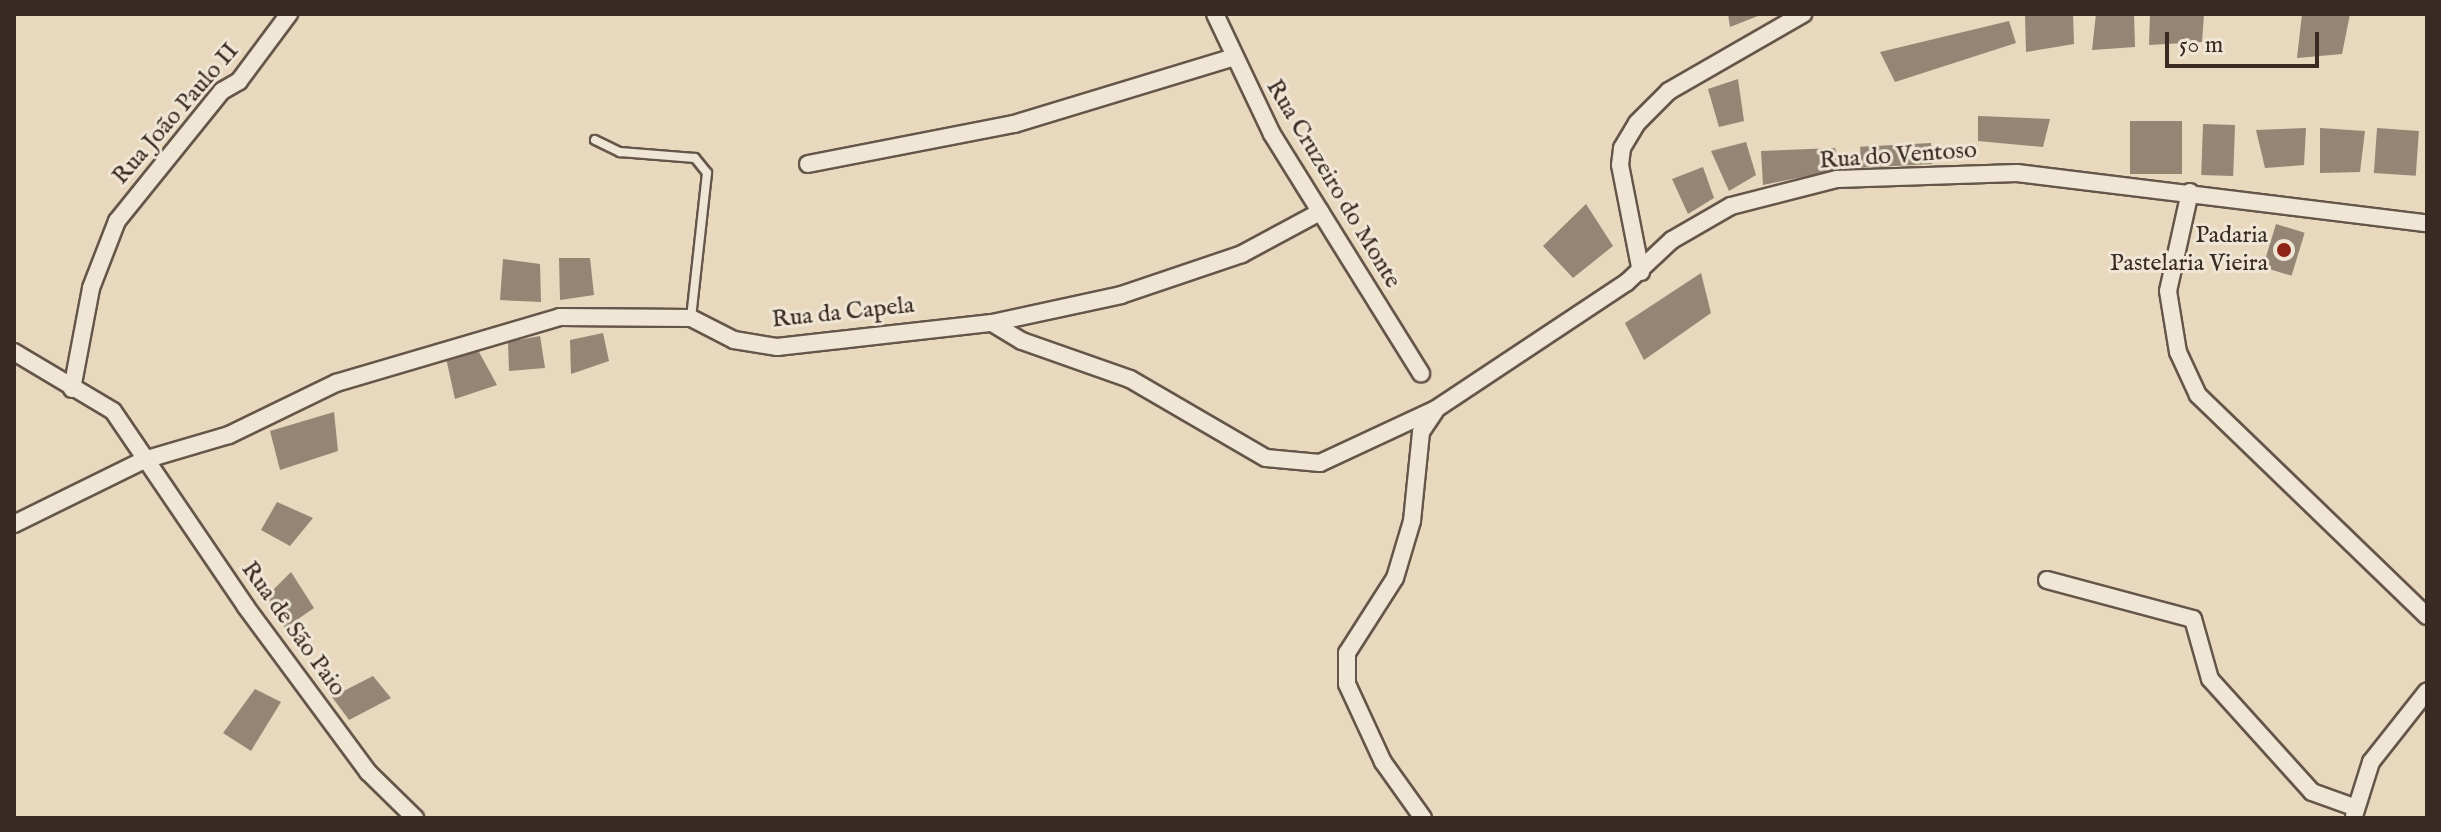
<!DOCTYPE html>
<meta charset="utf-8">
<style>
body{margin:0}
#map{position:relative;width:2441px;height:832px;overflow:hidden;background:#e8d8be;font-family:"IM FELL English",serif}
div>[style]{position:absolute}
[style*='--x']{left:calc(var(--x)*1px);top:calc(var(--y)*1px);width:calc(var(--w)*1px);rotate:calc(var(--a)*1deg)}
.building>*{inset:0;background:#948574;transform-origin:0 0}
.roads{filter:drop-shadow(2px 0 #65564a) drop-shadow(-2px 0 #65564a) drop-shadow(0 2px #65564a) drop-shadow(0 -2px #65564a)}
.service>*{height:8px;margin:-4px;padding:0 4px;transform-origin:4px;border-radius:4px;background:#f0e6d5}
.minor>*{height:16px;margin:-8px;padding:0 8px;transform-origin:8px;border-radius:8px;background:#f0e6d5}
.dots>*{width:22px;height:22px;translate:-50% -50%;box-sizing:border-box;border:4px solid #f0e6d5;border-radius:50%}
span{translate:-50% -50%;white-space:nowrap;text-align:center;line-height:1.15;-webkit-text-stroke:6px #f0e6d5;paint-order:stroke}
.street-label{font-size:24px;color:#392b23}
.poi-label{font-size:24px;color:#392b23}
.right{translate:-100% -50%;text-align:right}
.frame{position:absolute;inset:0;border:16px solid #392b23;pointer-events:none}
.scale{position:absolute;left:2165px;top:32px;width:154px;height:36px;box-sizing:border-box;border:4px solid #392b23;border-top:0;padding-left:10px;font-size:24px;line-height:28px;white-space:nowrap;color:#392b23;-webkit-text-stroke:6px #f0e6d5;paint-order:stroke}
</style>
<div id="map">
<div class="building">
<div style="clip-path:polygon(1728px 14px,1763px 14px,1730px 27px)"></div>
<div style="clip-path:polygon(2025px 14px,2073px 14px,2074px 44px,2026px 52px)"></div>
<div style="clip-path:polygon(2096px 14px,2134px 14px,2135px 47px,2092px 50px)"></div>
<div style="clip-path:polygon(2150px 14px,2204px 14px,2202px 42px,2149px 45px)"></div>
<div style="clip-path:polygon(2302px 14px,2350px 14px,2342px 54px,2297px 58px)"></div>
<div style="clip-path:polygon(2009px 21px,2016px 43px,1895px 82px,1880px 52px)"></div>
<div style="clip-path:polygon(1738px 79px,1744px 121px,1719px 127px,1708px 89px)"></div>
<div style="clip-path:polygon(1978px 116px,2050px 119px,2043px 147px,1978px 141px)"></div>
<div style="left:2182px;top:121px;width:53px;height:52px;rotate:90deg"></div>
<div style="left:2203px;top:124px;width:32px;height:51px;rotate:2deg"></div>
<div style="clip-path:polygon(2306px 128px,2304px 165px,2265px 168px,2256px 130px)"></div>
<div style="clip-path:polygon(2320px 128px,2365px 131px,2360px 172px,2320px 173px)"></div>
<div style="left:2377px;top:128px;width:42px;height:45px;rotate:4deg"></div>
<div style="clip-path:polygon(1746px 142px,1756px 175px,1729px 191px,1711px 151px)"></div>
<div style="left:1931px;top:143px;width:21px;height:71px;rotate:87deg"></div>
<div style="clip-path:polygon(1835px 148px,1841px 169px,1763px 185px,1761px 151px)"></div>
<div style="clip-path:polygon(1703px 167px,1714px 198px,1688px 214px,1672px 179px)"></div>
<div style="clip-path:polygon(1586px 204px,1613px 246px,1573px 278px,1543px 246px)"></div>
<div style="left:2276px;top:224px;width:30px;height:45px;rotate:17deg"></div>
<div style="clip-path:polygon(559px 258px,590px 258px,594px 295px,560px 300px)"></div>
<div style="clip-path:polygon(503px 259px,540px 264px,541px 302px,500px 300px)"></div>
<div style="clip-path:polygon(1701px 273px,1711px 313px,1644px 360px,1625px 323px)"></div>
<div style="clip-path:polygon(603px 333px,609px 361px,571px 374px,570px 340px)"></div>
<div style="clip-path:polygon(540px 336px,545px 368px,509px 371px,508px 342px)"></div>
<div style="clip-path:polygon(479px 352px,497px 385px,455px 399px,446px 358px)"></div>
<div style="clip-path:polygon(334px 412px,338px 451px,280px 470px,270px 431px)"></div>
<div style="clip-path:polygon(277px 502px,313px 518px,290px 546px,261px 530px)"></div>
<div style="clip-path:polygon(291px 572px,314px 608px,285px 628px,266px 597px)"></div>
<div style="clip-path:polygon(373px 676px,391px 698px,349px 720px,332px 697px)"></div>
<div style="clip-path:polygon(255px 689px,281px 702px,251px 751px,223px 733px)"></div>
</div>
<div class="roads">
<div class="service">
<div style="--x:595;--y:140;--w:28;--a:26"></div>
<div style="--x:620;--y:152;--w:75;--a:4.6"></div>
<div style="--x:695;--y:158;--w:19;--a:51"></div>
<div style="--x:707;--y:173;--w:146;--a:96.3"></div>
</div>
<div class="minor">
<div style="--x:1215;--y:14;--w:133;--a:64.6"></div>
<div style="--x:1272;--y:134;--w:282;--a:58.1"></div>
<div style="--x:808;--y:164;--w:210;--a:-11"></div>
<div style="--x:1014;--y:124;--w:227;--a:-16.9"></div>
<div style="--x:2190;--y:192;--w:101;--a:102.5"></div>
<div style="--x:2168;--y:291;--w:62;--a:80.7"></div>
<div style="--x:2178;--y:352;--w:47;--a:65.1"></div>
<div style="--x:2198;--y:395;--w:318;--a:44"></div>
<div style="--x:1641;--y:272;--w:109;--a:-101.1"></div>
<div style="--x:1620;--y:165;--w:17;--a:-83"></div>
<div style="--x:1622;--y:148;--w:29;--a:-59"></div>
<div style="--x:1637;--y:123;--w:45;--a:-45"></div>
<div style="--x:1669;--y:91;--w:155;--a:-29.9"></div>
<div style="--x:992;--y:323;--w:132;--a:-12.2"></div>
<div style="--x:1121;--y:295;--w:128;--a:-18.7"></div>
<div style="--x:1242;--y:254;--w:89;--a:-28.3"></div>
<div style="--x:14;--y:352;--w:115;--a:30.8"></div>
<div style="--x:113;--y:411;--w:237;--a:55.8"></div>
<div style="--x:246;--y:607;--w:205;--a:53.5"></div>
<div style="--x:368;--y:772;--w:66;--a:44.4"></div>
<div style="--x:72;--y:389;--w:103;--a:-79.3"></div>
<div style="--x:91;--y:288;--w:72;--a:-68.8"></div>
<div style="--x:117;--y:221;--w:167;--a:-51.1"></div>
<div style="--x:222;--y:91;--w:20;--a:-30"></div>
<div style="--x:239;--y:81;--w:84;--a:-53.3"></div>
<div style="--x:14;--y:524;--w:145;--a:-26.2"></div>
<div style="--x:144;--y:460;--w:89;--a:-16.4"></div>
<div style="--x:229;--y:435;--w:119;--a:-25.9"></div>
<div style="--x:336;--y:383;--w:234;--a:-16.4"></div>
<div style="--x:560;--y:317;--w:131;--a:0.4"></div>
<div style="--x:691;--y:318;--w:48;--a:27.1"></div>
<div style="--x:734;--y:340;--w:44;--a:9.2"></div>
<div style="--x:777;--y:347;--w:216;--a:-6.4"></div>
<div style="--x:992;--y:323;--w:35;--a:31"></div>
<div style="--x:1022;--y:341;--w:114;--a:19.4"></div>
<div style="--x:1130;--y:379;--w:157;--a:30.2"></div>
<div style="--x:1266;--y:458;--w:54;--a:5.3"></div>
<div style="--x:1320;--y:463;--w:128;--a:-25"></div>
<div style="--x:1436;--y:409;--w:228;--a:-33.6"></div>
<div style="--x:1626;--y:283;--w:63;--a:-43.1"></div>
<div style="--x:1672;--y:240;--w:68;--a:-30"></div>
<div style="--x:1731;--y:206;--w:109;--a:-14.3"></div>
<div style="--x:1837;--y:179;--w:180;--a:-1.9"></div>
<div style="--x:2017;--y:173;--w:413;--a:7"></div>
<div style="--x:2047;--y:580;--w:151;--a:15"></div>
<div style="--x:2193;--y:619;--w:62;--a:74.2"></div>
<div style="--x:2210;--y:679;--w:152;--a:47.9"></div>
<div style="--x:2312;--y:792;--w:45;--a:19.7"></div>
<div style="--x:2354;--y:816;--w:57;--a:-72.5"></div>
<div style="--x:2371;--y:762;--w:90;--a:-51.7"></div>
<div style="--x:1423;--y:818;--w:69;--a:-125.5"></div>
<div style="--x:1383;--y:762;--w:86;--a:-114.8"></div>
<div style="--x:1347;--y:684;--w:31;--a:-90"></div>
<div style="--x:1347;--y:653;--w:89;--a:-57.4"></div>
<div style="--x:1395;--y:578;--w:59;--a:-73.4"></div>
<div style="--x:1412;--y:521;--w:89;--a:-84.2"></div>
<div style="--x:1421;--y:432;--w:25;--a:-56"></div>
</div>
</div>
<div class="dots">
<div style="left:2284px;top:250px;background:#8f2418"></div>
</div>
<div class="street-label">
<span style="left:176px;top:114px;rotate:-49deg">Rua João Paulo II</span>
<span style="left:1898px;top:156px;rotate:-4deg">Rua do Ventoso</span>
<span style="left:1333px;top:184px;rotate:59deg">Rua Cruzeiro do Monte</span>
<span style="left:843px;top:313px;rotate:-6deg">Rua da Capela</span>
<span style="left:293px;top:629px;rotate:54deg">Rua de São Paio</span>
</div>
<div class="poi-label">
<span class="right" style="left:2268px;top:250px">Padaria<br>Pastelaria Vieira</span>
</div>
<div class="frame"></div>
<div class="scale">50 m</div>
</div>
